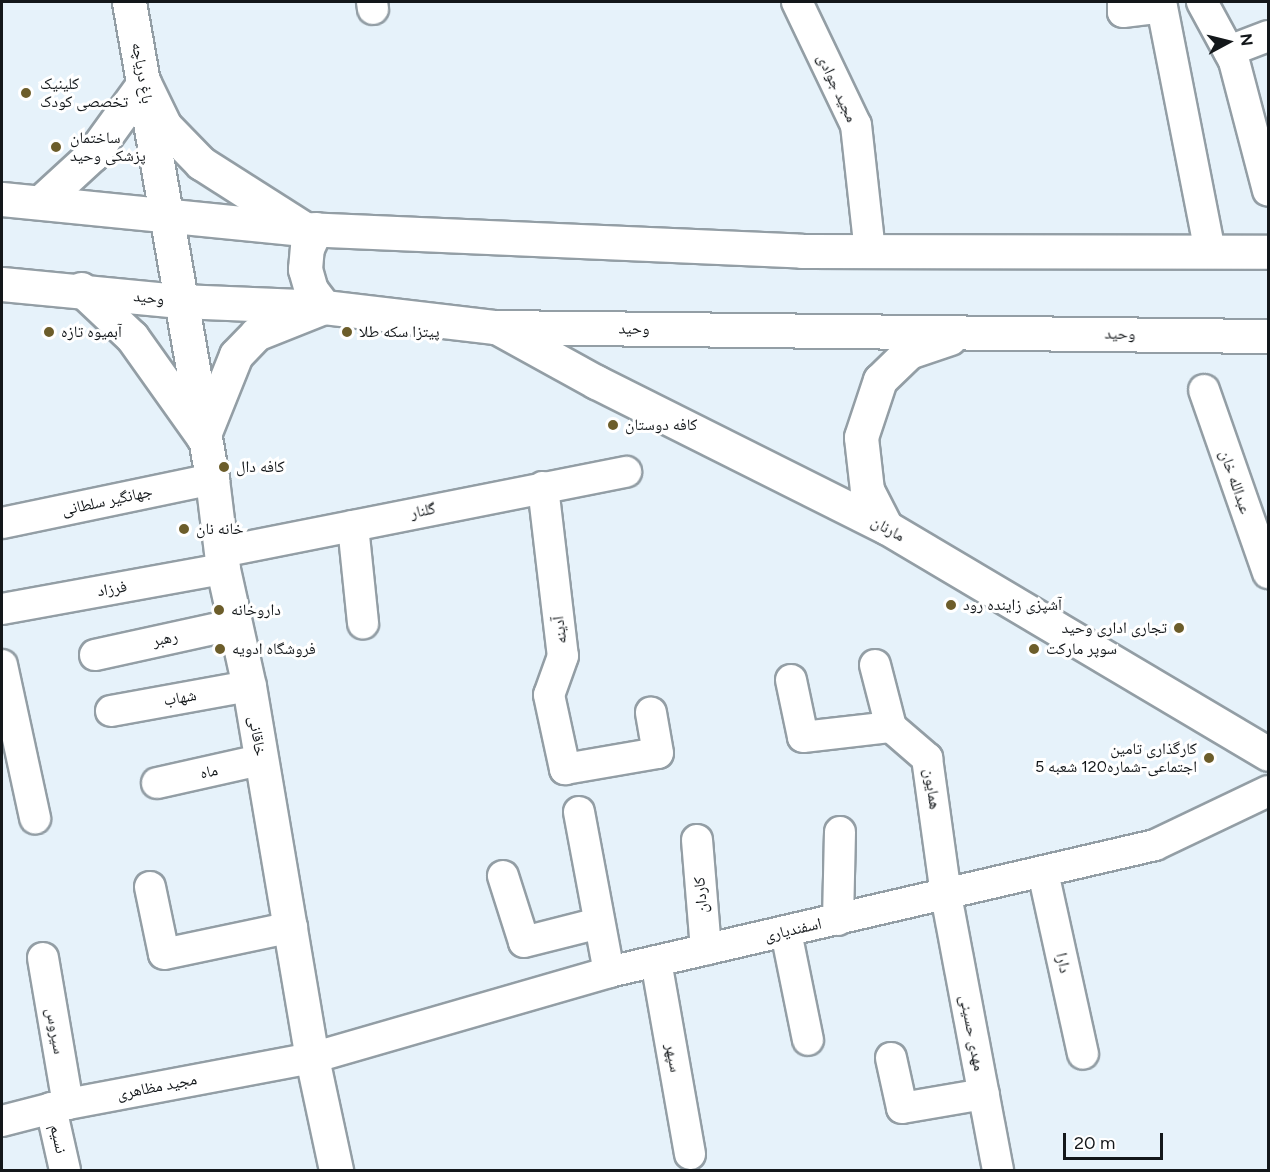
<!DOCTYPE html>
<meta charset="utf-8">
<style>
body{margin:0}
#map{position:relative;width:1270px;height:1172px;overflow:hidden;background:#e6f2fa;font-family:Figtree,"Noto Naskh Arabic",sans-serif}
div>[style]{position:absolute}
[style*='--x']{left:calc(var(--x)*1px);top:calc(var(--y)*1px);width:calc(var(--w)*1px);rotate:calc(var(--a)*1deg)}
.roads{filter:drop-shadow(2px 0 #939ea5) drop-shadow(-2px 0 #939ea5) drop-shadow(0 2px #939ea5) drop-shadow(0 -2px #939ea5)}
.minor>*{height:30px;margin:-15px;padding:0 15px;transform-origin:15px;border-radius:15px;background:#fff}
.tertiary>*{height:33px;margin:-16.5px;padding:0 16.5px;transform-origin:16.5px;border-radius:16.5px;background:#fff}
.secondary>*{height:33px;margin:-16.5px;padding:0 16.5px;transform-origin:16.5px;border-radius:16.5px;background:#fff}
.dots>*{width:16px;height:16px;translate:-50% -50%;box-sizing:border-box;border:3px solid #fff;border-radius:50%}
span{translate:-50% -50%;white-space:nowrap;text-align:center;line-height:1.15;-webkit-text-stroke:6px #fff;paint-order:stroke}
.street-label{font-size:16px;color:#13171a}
.poi-label{font-size:16px;color:#13171a}
.left{translate:0 -50%;text-align:left}
.right{translate:-100% -50%;text-align:right}
.frame{position:absolute;inset:0;border:3px solid #13171a;pointer-events:none}
.north{position:absolute;left:1198px;top:12px;width:60px;height:60px;-webkit-text-stroke:4px #fff;paint-order:stroke;rotate:83deg;font-size:16px;font-weight:700;line-height:24px;text-align:center;color:#13171a}
.north::after{content:'';display:block;margin:auto;width:21px;height:27px;background:#13171a;clip-path:polygon(50% 0,100% 100%,50% 72%,0 100%)}
.scale{position:absolute;left:1063px;top:1133px;width:100px;height:27px;box-sizing:border-box;border:3px solid #13171a;border-top:0;padding-left:8px;font-size:18px;line-height:21px;white-space:nowrap;color:#13171a;-webkit-text-stroke:4px #fff;paint-order:stroke}
</style>
<div id="map">
<div class="roads">
<div class="minor">
<div style="--x:372;--y:2;--w:7;--a:82"></div>
<div style="--x:797;--y:2;--w:136;--a:64.4"></div>
<div style="--x:856;--y:125;--w:127;--a:83.7"></div>
<div style="--x:1123;--y:2;--w:10;--a:90"></div>
<div style="--x:1123;--y:12;--w:39;--a:-7"></div>
<div style="--x:1162;--y:7;--w:250;--a:78.9"></div>
<div style="--x:1202;--y:2;--w:67;--a:61.5"></div>
<div style="--x:1234;--y:61;--w:134;--a:75.3"></div>
<div style="--x:1229;--y:51;--w:42;--a:-21"></div>
<div style="--x:1204;--y:390;--w:194;--a:70.7"></div>
<div style="--x:543;--y:487;--w:170;--a:83.3"></div>
<div style="--x:563;--y:656;--w:41;--a:109.7"></div>
<div style="--x:549;--y:695;--w:76;--a:77.8"></div>
<div style="--x:565;--y:769;--w:94;--a:-9.8"></div>
<div style="--x:658;--y:753;--w:41;--a:-99.9"></div>
<div style="--x:2;--y:523;--w:215;--a:-11.8"></div>
<div style="--x:353;--y:526;--w:98;--a:84.1"></div>
<div style="--x:221;--y:552;--w:413;--a:-11.2"></div>
<div style="--x:2;--y:609;--w:225;--a:-10.3"></div>
<div style="--x:95;--y:655;--w:144;--a:-12.4"></div>
<div style="--x:2;--y:665;--w:157;--a:77.8"></div>
<div style="--x:875;--y:665;--w:64;--a:75.5"></div>
<div style="--x:891;--y:727;--w:48;--a:40.7"></div>
<div style="--x:927;--y:758;--w:138;--a:82.1"></div>
<div style="--x:946;--y:895;--w:280;--a:79.3"></div>
<div style="--x:791;--y:680;--w:58;--a:78.1"></div>
<div style="--x:803;--y:737;--w:89;--a:-6.5"></div>
<div style="--x:111;--y:711;--w:140;--a:-10.3"></div>
<div style="--x:157;--y:783;--w:106;--a:-12.6"></div>
<div style="--x:579;--y:812;--w:163;--a:79.4"></div>
<div style="--x:697;--y:840;--w:110;--a:85.3"></div>
<div style="--x:1043;--y:872;--w:186;--a:77.6"></div>
<div style="--x:503;--y:876;--w:69;--a:72.3"></div>
<div style="--x:524;--y:942;--w:77;--a:-14.2"></div>
<div style="--x:150;--y:887;--w:68;--a:78.2"></div>
<div style="--x:164;--y:954;--w:131;--a:-11.9"></div>
<div style="--x:838;--y:920;--w:88;--a:-88.7"></div>
<div style="--x:786;--y:932;--w:110;--a:78.5"></div>
<div style="--x:43;--y:958;--w:148;--a:80.3"></div>
<div style="--x:656;--y:961;--w:196;--a:80"></div>
<div style="--x:891;--y:1058;--w:51;--a:77.6"></div>
<div style="--x:902;--y:1108;--w:83;--a:-9.7"></div>
<div style="--x:51;--y:1108;--w:64;--a:77.3"></div>
<div style="--x:2;--y:1121;--w:68;--a:-14.4"></div>
<div style="--x:68;--y:1104;--w:248;--a:-10.7"></div>
<div style="--x:312;--y:1058;--w:309;--a:-16.1"></div>
<div style="--x:609;--y:972;--w:561;--a:-13.09"></div>
<div style="--x:1155;--y:845;--w:125;--a:-25.5"></div>
</div>
<div class="tertiary">
<div style="--x:129;--y:2;--w:484;--a:80.1"></div>
<div style="--x:212;--y:479;--w:91;--a:83"></div>
<div style="--x:223;--y:569;--w:120;--a:77.5"></div>
<div style="--x:249;--y:686;--w:377;--a:80.4"></div>
<div style="--x:312;--y:1058;--w:115;--a:77.9"></div>
</div>
<div class="secondary">
<div style="--x:2;--y:199;--w:303;--a:5.7"></div>
<div style="--x:304;--y:229;--w:498;--a:2.5"></div>
<div style="--x:802;--y:251;--w:466;--a:0.1"></div>
<div style="--x:43;--y:200;--w:67;--a:-42.6"></div>
<div style="--x:92;--y:155;--w:89;--a:-54.2"></div>
<div style="--x:144;--y:83;--w:48;--a:64"></div>
<div style="--x:165;--y:126;--w:52;--a:45.8"></div>
<div style="--x:201;--y:163;--w:117;--a:32.5"></div>
<div style="--x:2;--y:284;--w:179;--a:5.5"></div>
<div style="--x:180;--y:301;--w:144;--a:2.4"></div>
<div style="--x:324;--y:307;--w:172;--a:6.7"></div>
<div style="--x:495;--y:327;--w:773;--a:0.67"></div>
<div style="--x:81;--y:289;--w:70;--a:43.3"></div>
<div style="--x:132;--y:337;--w:123;--a:54.6"></div>
<div style="--x:500;--y:329;--w:110;--a:28.9"></div>
<div style="--x:596;--y:382;--w:324;--a:26.6"></div>
<div style="--x:886;--y:527;--w:444;--a:30.7"></div>
<div style="--x:203;--y:437;--w:88;--a:-68.1"></div>
<div style="--x:236;--y:355;--w:29;--a:-46"></div>
<div style="--x:256;--y:334;--w:73;--a:-21.7"></div>
<div style="--x:324;--y:307;--w:21;--a:-127"></div>
<div style="--x:311;--y:290;--w:22;--a:-106"></div>
<div style="--x:305;--y:269;--w:21;--a:-85"></div>
<div style="--x:307;--y:248;--w:21;--a:-65"></div>
<div style="--x:886;--y:527;--w:42;--a:-117.2"></div>
<div style="--x:867;--y:490;--w:53;--a:-96.5"></div>
<div style="--x:861;--y:437;--w:60;--a:-71.6"></div>
<div style="--x:880;--y:380;--w:40;--a:-44"></div>
<div style="--x:909;--y:352;--w:43;--a:-18.9"></div>
</div>
</div>
<div class="dots">
<div style="left:26px;top:93px;background:#6c5d2a"></div>
<div style="left:56px;top:147px;background:#6c5d2a"></div>
<div style="left:49px;top:332px;background:#6c5d2a"></div>
<div style="left:347px;top:332px;background:#6c5d2a"></div>
<div style="left:613px;top:425px;background:#6c5d2a"></div>
<div style="left:224px;top:467px;background:#6c5d2a"></div>
<div style="left:184px;top:529px;background:#6c5d2a"></div>
<div style="left:951px;top:605px;background:#6c5d2a"></div>
<div style="left:219px;top:610px;background:#6c5d2a"></div>
<div style="left:1179px;top:628px;background:#6c5d2a"></div>
<div style="left:220px;top:649px;background:#6c5d2a"></div>
<div style="left:1034px;top:649px;background:#6c5d2a"></div>
<div style="left:1209px;top:758px;background:#6c5d2a"></div>
</div>
<div class="street-label">
<span style="left:142px;top:73px;rotate:80deg">باغ دریاچه</span>
<span style="left:837px;top:88px;rotate:65deg">مجید جوادی</span>
<span style="left:149px;top:298px;rotate:7deg">وحید</span>
<span style="left:634px;top:329px;rotate:1deg">وحید</span>
<span style="left:1120px;top:334px;rotate:1deg">وحید</span>
<span style="left:1235px;top:482px;rotate:71deg">عبدالله خان</span>
<span style="left:107px;top:501px;rotate:-12deg">جهانگیر سلطانی</span>
<span style="left:423px;top:511px;rotate:-12deg">گلنار</span>
<span style="left:888px;top:529px;rotate:29deg">مارنان</span>
<span style="left:112px;top:589px;rotate:-10deg">فرزاد</span>
<span style="left:560px;top:630px;rotate:-97deg">آدینه</span>
<span style="left:165px;top:639px;rotate:-13deg">رهبر</span>
<span style="left:180px;top:698px;rotate:-10deg">شهاب</span>
<span style="left:257px;top:736px;rotate:81deg">خاقانی</span>
<span style="left:209px;top:772px;rotate:-12deg">ماه</span>
<span style="left:932px;top:789px;rotate:82deg">همایون</span>
<span style="left:701px;top:895px;rotate:-95deg">کاردان</span>
<span style="left:793px;top:930px;rotate:-13deg">اسفندیاری</span>
<span style="left:1063px;top:963px;rotate:78deg">دارا</span>
<span style="left:55px;top:1031px;rotate:80deg">سیروس</span>
<span style="left:972px;top:1033px;rotate:79deg">مهدی حسینی</span>
<span style="left:673px;top:1058px;rotate:80deg">سپهر</span>
<span style="left:157px;top:1087px;rotate:-11deg">مجید مظاهری</span>
<span style="left:58px;top:1139px;rotate:78deg">نسیم</span>
</div>
<div class="poi-label">
<span class="left" style="left:40px;top:93px">کلینیک<br>تخصصی کودک</span>
<span class="left" style="left:70px;top:147px">ساختمان<br>پزشکی وحید</span>
<span class="left" style="left:61px;top:332px">آبمیوه تازه</span>
<span class="left" style="left:359px;top:332px">پیتزا سکه طلا</span>
<span class="left" style="left:625px;top:425px">کافه دوستان</span>
<span class="left" style="left:236px;top:467px">کافه دال</span>
<span class="left" style="left:196px;top:529px">خانه نان</span>
<span class="left" style="left:963px;top:605px">آشپزی زاینده رود</span>
<span class="left" style="left:231px;top:610px">داروخانه</span>
<span class="right" style="left:1167px;top:628px">تجاری اداری وحید</span>
<span class="left" style="left:232px;top:649px">فروشگاه ادویه</span>
<span class="left" style="left:1046px;top:649px">سوپر مارکت</span>
<span class="right" style="left:1197px;top:758px">کارگذاری تامین<br>اجتماعی-شماره120 شعبه 5</span>
</div>
<div class="frame"></div>
<div class="north">N</div>
<div class="scale">20 m</div>
</div>
